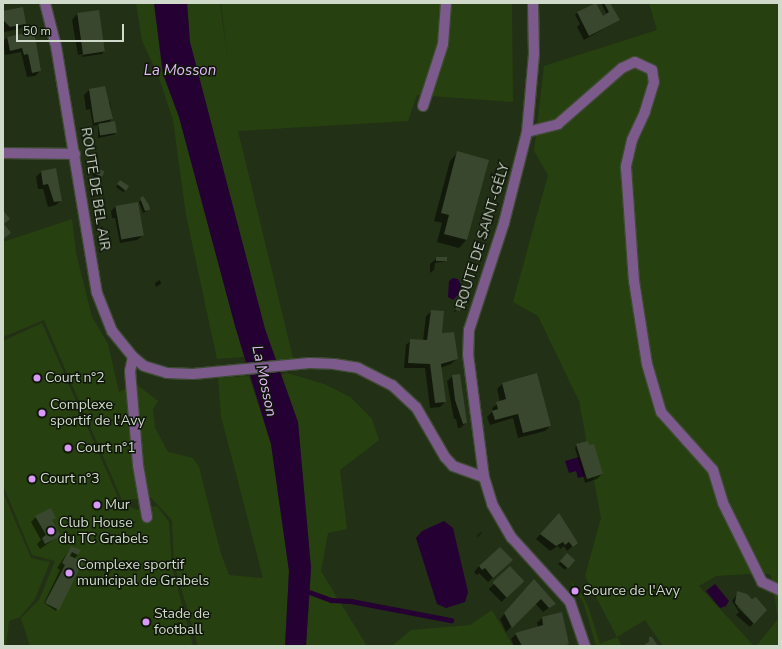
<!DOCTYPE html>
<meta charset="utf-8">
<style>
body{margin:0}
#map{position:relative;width:782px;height:649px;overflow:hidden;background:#223016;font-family:"Nunito Sans",sans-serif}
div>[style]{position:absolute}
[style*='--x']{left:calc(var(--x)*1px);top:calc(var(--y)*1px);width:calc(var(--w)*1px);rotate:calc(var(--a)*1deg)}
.green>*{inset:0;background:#27400f}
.water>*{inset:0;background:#250033}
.shadow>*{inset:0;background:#0007;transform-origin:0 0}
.stream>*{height:4.5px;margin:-2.25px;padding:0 2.25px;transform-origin:2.25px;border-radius:2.25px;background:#250033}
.building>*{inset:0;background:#38472d;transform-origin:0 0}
.roads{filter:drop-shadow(1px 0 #3e4b33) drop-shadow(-1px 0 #3e4b33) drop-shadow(0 1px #3e4b33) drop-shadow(0 -1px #3e4b33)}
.minor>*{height:10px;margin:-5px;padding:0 5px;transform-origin:5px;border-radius:5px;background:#7c5b8c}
.dots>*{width:11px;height:11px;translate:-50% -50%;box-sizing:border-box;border:2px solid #0f160a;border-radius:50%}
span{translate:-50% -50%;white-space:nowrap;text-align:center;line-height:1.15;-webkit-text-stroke:3px #0f160a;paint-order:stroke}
.street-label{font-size:14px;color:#d0daca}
.poi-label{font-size:14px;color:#d0daca}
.left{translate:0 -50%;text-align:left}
.water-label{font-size:15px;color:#e3baf7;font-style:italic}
.frame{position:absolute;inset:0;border:4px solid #d0daca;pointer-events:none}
.scale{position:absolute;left:16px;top:24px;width:108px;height:18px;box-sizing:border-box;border:2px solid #d0daca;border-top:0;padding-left:5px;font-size:12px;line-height:14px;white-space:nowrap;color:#d0daca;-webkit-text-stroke:3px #0f160a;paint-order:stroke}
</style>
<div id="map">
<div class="green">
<div style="clip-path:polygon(136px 3px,154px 3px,163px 74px,179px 117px,244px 357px,217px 359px,186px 215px,173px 120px,158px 75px,142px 41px)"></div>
<div style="clip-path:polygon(187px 3px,220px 3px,228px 61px,221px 3px,512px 3px,513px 102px,417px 95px,408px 121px,238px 131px,293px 358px,276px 361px,265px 329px,190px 42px)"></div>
<div style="clip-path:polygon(649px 3px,779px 3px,779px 646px,756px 646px,778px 619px,771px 575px,764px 573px,716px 576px,699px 586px,754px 646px,663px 646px,645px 620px,617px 637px,622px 646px,596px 646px,584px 604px,570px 581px,579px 589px,588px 606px,600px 644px,617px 637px,585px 576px,601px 518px,579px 401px,538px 316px,513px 302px,548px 175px,534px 151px,544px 66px,657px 30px)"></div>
<div style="clip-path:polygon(72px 219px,76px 253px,92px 317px,108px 344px,119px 392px,136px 384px,158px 401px,153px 409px,155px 428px,168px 452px,193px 458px,199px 467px,221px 554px,229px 575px,263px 578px,221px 416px,218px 378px,249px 376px,271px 444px,289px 571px,285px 646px,198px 646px,174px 564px,172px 520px,151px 498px,122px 500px,44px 320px,3px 337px,3px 242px)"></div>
<div style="clip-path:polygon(42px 323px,120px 502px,137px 510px,157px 506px,169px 522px,172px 567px,193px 646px,30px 646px,21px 618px,39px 600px,55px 561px,32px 555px,3px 485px,3px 341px)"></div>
<div style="clip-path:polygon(287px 373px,324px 384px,350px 397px,372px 419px,379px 440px,340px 470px,347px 529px,328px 533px,321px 571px,367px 646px,306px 646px,311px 568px,298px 422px,281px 375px)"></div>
<div style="clip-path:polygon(3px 492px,31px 558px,50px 562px,35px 599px,20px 617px,9px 621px,6px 646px,3px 646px)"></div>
<div style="clip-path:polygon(492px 610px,513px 646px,392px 646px,411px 630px,470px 625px)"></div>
</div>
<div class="water">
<div style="clip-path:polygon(154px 3px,187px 3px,190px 42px,265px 329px,298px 422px,311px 568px,306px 646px,285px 646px,289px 571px,271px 444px,235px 326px,179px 117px,163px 74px)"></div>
<div style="clip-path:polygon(453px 278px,458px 279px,461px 285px,458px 295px,453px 300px,448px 297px,449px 281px)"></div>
<div style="clip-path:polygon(579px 457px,585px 476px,578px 478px,576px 471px,569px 473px,565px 461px)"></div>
<div style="clip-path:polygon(444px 521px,453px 528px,468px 592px,465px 602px,446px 608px,437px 604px,416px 538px,422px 531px)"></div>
<div style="clip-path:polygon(715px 584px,729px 601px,726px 606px,720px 608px,706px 591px)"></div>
</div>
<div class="shadow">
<div style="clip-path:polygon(601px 3px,608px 3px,619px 20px,584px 40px,577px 27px,580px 24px,575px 15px,577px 13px,602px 17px,607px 15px)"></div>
<div style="clip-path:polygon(22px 8px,25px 24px,20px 29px,4px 32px,3px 12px)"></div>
<div style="clip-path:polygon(77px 14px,104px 52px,102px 54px,82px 57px,83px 54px,78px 55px,72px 20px)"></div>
<div style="clip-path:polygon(33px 32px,40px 71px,35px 76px,27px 77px,21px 52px,5px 55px,3px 42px,7px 37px)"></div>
<div style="clip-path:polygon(89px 90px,110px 103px,112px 119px,107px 124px,116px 133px,113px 135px,98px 138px,98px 125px,93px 126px,90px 109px,86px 110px,84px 95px)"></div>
<div style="clip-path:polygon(457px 153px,466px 240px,459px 248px,437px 242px,442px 223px,434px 221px,450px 161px)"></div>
<div style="clip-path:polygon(96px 169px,101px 176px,99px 178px,92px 176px)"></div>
<div style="clip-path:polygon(41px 172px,61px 200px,56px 205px,48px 207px,43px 189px,38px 189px,36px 177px)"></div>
<div style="clip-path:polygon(118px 184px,126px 190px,123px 192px,116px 187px)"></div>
<div style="clip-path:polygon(143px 198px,149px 210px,143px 213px,139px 202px)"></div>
<div style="clip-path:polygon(116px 206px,143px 235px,137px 240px,120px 243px,115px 218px,112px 218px,111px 211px)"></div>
<div style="clip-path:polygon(437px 258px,446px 258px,446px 261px,435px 263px,434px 270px,430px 273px,430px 264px)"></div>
<div style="clip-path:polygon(160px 280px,161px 284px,156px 287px,155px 283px)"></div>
<div style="clip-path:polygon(460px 299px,459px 310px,454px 312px,457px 301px)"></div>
<div style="clip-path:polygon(432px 311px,441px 333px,457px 359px,451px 364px,440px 368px,445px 402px,440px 407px,430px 408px,425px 368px,404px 368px,406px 345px,411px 340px,423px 341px,426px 316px)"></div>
<div style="clip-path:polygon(536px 374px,550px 426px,545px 431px,518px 438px,513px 418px,490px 425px,487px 417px,493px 411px,492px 408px,500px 402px,497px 389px,502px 384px)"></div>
<div style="clip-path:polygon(453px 376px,466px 423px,460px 428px,458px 428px,456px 419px,454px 419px,447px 381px)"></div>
<div style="clip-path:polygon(577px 445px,602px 474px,597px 479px,585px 483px,575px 448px)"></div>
<div style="clip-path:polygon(36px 517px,55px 517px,51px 521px,59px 536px,40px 549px,37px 544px,41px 540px,31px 522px)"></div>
<div style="clip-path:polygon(553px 520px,576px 543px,567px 551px,564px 546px,560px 549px,558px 546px,550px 551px,536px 539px)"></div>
<div style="left:481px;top:532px;width:1px;height:6px;rotate:45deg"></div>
<div style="clip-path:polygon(71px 547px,78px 555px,74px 559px,56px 611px,44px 603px,60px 570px,57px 568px)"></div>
<div style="clip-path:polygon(567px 555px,573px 560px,565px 570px,558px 564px)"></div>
<div style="clip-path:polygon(507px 565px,488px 582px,479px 573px,477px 575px,474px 572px,479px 566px)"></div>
<div style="left:510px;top:568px;width:18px;height:30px;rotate:45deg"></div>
<div style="clip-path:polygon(529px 586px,555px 603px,543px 612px,535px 603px,506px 632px,500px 619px)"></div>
<div style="clip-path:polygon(evenodd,738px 593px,753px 599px,766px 610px,750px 627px,736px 615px,739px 612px,732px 601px,738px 593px,738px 606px,749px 619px,737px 607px,738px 606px)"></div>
<div style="clip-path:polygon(542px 618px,568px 643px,565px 646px,514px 646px,511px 639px,516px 634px,538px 627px,537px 623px)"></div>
</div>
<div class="stream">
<div style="--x:304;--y:590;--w:29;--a:20"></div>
<div style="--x:331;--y:600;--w:20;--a:3"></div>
<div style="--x:351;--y:601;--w:102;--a:10.8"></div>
</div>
<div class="building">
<div style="clip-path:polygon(596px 3px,603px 16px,609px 12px,604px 3px,610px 3px,620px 20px,589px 36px,577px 12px)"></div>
<div style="clip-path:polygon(23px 7px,26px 24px,10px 27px,4px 21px,3px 11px)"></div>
<div style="left:99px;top:10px;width:42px;height:22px;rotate:82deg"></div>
<div style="clip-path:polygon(34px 31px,41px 71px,32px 73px,28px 54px,24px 55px,22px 48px,10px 51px,7px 37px)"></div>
<div style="clip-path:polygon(105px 86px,113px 119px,94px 123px,89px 89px)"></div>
<div style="left:115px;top:121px;width:12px;height:17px;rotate:81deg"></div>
<div style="clip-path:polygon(457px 151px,489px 160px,467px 240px,444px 234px,449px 215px,441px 213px)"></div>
<div style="clip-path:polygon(56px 168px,62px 201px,54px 202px,48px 184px,43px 185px,41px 171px)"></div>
<div style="left:96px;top:168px;width:9px;height:6px;rotate:21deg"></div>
<div style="clip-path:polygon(120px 180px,129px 186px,126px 191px,117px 184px)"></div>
<div style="clip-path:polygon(143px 196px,149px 205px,150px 210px,145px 211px,140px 198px)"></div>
<div style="left:138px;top:202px;width:34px;height:23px;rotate:80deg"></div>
<div style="clip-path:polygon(3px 210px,10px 219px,4px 224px,11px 233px,3px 239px)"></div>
<div style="left:436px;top:257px;width:11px;height:4px"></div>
<div style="clip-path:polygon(459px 298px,463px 298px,460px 311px,455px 310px)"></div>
<div style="clip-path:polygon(431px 310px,444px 311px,442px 333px,454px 332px,458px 359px,441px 364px,446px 402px,435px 403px,430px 364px,408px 363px,410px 339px,427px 340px)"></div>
<div style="clip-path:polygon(537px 373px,551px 426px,523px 433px,518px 414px,495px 420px,492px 411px,498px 409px,496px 402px,506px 399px,502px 383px)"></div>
<div style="clip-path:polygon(460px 374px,467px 423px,463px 424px,455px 400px,452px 375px)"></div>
<div style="clip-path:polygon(588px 441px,589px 445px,594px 444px,603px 474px,587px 479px,576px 444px)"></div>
<div style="clip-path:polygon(51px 508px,56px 518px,52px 520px,61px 536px,45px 544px,42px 538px,46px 535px,35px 516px)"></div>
<div style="clip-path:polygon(559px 513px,578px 543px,573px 547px,569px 542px,565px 545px,563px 542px,556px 546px,540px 534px)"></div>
<div style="clip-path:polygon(71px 546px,81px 550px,78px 555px,72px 552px,70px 556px,83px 562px,59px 610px,45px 603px,65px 565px,62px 563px)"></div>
<div style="clip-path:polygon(500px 547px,513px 560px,493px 578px,485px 568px,482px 570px,479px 566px)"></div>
<div style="left:567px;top:553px;width:11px;height:11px;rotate:41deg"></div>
<div style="left:510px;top:566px;width:21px;height:24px;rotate:47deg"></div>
<div style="clip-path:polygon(534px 579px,556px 604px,549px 608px,541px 599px,512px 628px,504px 613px)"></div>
<div style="clip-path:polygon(737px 591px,747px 594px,752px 599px,756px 597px,767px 610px,754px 624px,735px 603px)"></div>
<div style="clip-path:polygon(562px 612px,569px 644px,563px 646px,522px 646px,515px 633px,543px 625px,542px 617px)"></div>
<div style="clip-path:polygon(649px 637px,652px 637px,658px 646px,642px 646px,649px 642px)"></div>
</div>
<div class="roads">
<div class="minor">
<div style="--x:45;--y:3;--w:44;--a:75.7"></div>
<div style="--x:56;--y:46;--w:250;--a:80.6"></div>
<div style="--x:97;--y:293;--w:41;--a:68.5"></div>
<div style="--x:112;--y:331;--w:33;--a:51"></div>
<div style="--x:133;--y:357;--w:14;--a:39"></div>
<div style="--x:144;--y:366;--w:24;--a:17"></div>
<div style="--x:167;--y:373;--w:26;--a:2"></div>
<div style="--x:193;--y:374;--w:117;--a:-5.4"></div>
<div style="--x:309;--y:363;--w:25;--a:2"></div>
<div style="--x:334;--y:364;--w:24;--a:9"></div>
<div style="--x:358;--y:368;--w:38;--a:27"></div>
<div style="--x:392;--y:385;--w:33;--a:43"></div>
<div style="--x:416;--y:407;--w:58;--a:59.9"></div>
<div style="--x:445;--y:457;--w:12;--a:48"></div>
<div style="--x:453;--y:466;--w:33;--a:20"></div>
<div style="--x:533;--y:3;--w:51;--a:88.9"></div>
<div style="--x:534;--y:54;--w:78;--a:95.1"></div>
<div style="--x:527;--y:132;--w:94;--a:104.2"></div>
<div style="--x:504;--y:223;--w:113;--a:108.1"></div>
<div style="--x:469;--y:330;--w:24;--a:92"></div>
<div style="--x:468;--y:354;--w:124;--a:82.6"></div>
<div style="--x:484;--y:477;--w:28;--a:73"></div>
<div style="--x:492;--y:504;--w:39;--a:60"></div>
<div style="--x:512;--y:538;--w:86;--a:47.8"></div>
<div style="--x:570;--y:602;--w:46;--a:71.2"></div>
<div style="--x:423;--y:106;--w:65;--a:-72.1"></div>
<div style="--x:443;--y:44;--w:41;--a:-85.8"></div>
<div style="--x:527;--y:132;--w:32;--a:-14"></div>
<div style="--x:558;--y:124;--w:85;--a:-41.2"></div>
<div style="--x:622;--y:68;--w:14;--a:-25"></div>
<div style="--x:635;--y:62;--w:19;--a:25"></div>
<div style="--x:652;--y:70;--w:12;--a:81"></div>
<div style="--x:654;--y:82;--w:31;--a:107"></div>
<div style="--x:645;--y:112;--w:31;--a:115"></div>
<div style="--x:632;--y:140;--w:28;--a:103"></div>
<div style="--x:626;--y:167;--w:114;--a:86"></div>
<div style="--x:634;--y:281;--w:84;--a:81.1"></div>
<div style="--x:647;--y:364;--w:50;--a:73.7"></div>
<div style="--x:661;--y:412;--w:78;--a:48.1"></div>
<div style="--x:713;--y:470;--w:34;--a:73"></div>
<div style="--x:723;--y:503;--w:88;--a:63.7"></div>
<div style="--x:762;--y:582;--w:19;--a:25"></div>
<div style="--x:3;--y:153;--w:72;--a:0.8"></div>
<div style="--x:133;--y:357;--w:14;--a:102"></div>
<div style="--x:130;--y:371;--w:94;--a:85.1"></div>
<div style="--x:138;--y:465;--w:53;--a:80.2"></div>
</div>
</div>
<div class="dots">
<div style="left:37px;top:378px;background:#d99af7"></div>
<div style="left:42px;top:413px;background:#d99af7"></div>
<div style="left:68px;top:448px;background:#d99af7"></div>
<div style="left:32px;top:479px;background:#d99af7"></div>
<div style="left:97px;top:505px;background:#d99af7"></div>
<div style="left:51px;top:531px;background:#d99af7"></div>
<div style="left:69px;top:573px;background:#d99af7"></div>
<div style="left:575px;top:591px;background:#d99af7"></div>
<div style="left:146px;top:622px;background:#d99af7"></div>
</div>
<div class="street-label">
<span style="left:95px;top:189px;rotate:81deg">ROUTE DE BEL AIR</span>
<span style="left:483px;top:236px;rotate:-73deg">ROUTE DE SAINT-GÉLY</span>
</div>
<div class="poi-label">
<span class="left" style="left:45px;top:378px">Court n°2</span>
<span class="left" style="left:50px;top:413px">Complexe<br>sportif de l'Avy</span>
<span class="left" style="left:76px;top:448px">Court n°1</span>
<span class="left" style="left:40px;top:479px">Court n°3</span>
<span class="left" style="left:105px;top:505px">Mur</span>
<span class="left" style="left:59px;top:531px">Club House<br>du TC Grabels</span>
<span class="left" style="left:77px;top:573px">Complexe sportif<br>municipal de Grabels</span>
<span class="left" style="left:583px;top:591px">Source de l'Avy</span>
<span class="left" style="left:154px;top:622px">Stade de<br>football</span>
</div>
<div class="water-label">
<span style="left:180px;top:71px">La Mosson</span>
<span style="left:264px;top:381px;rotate:78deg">La Mosson</span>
</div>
<div class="frame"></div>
<div class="scale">50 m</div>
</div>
